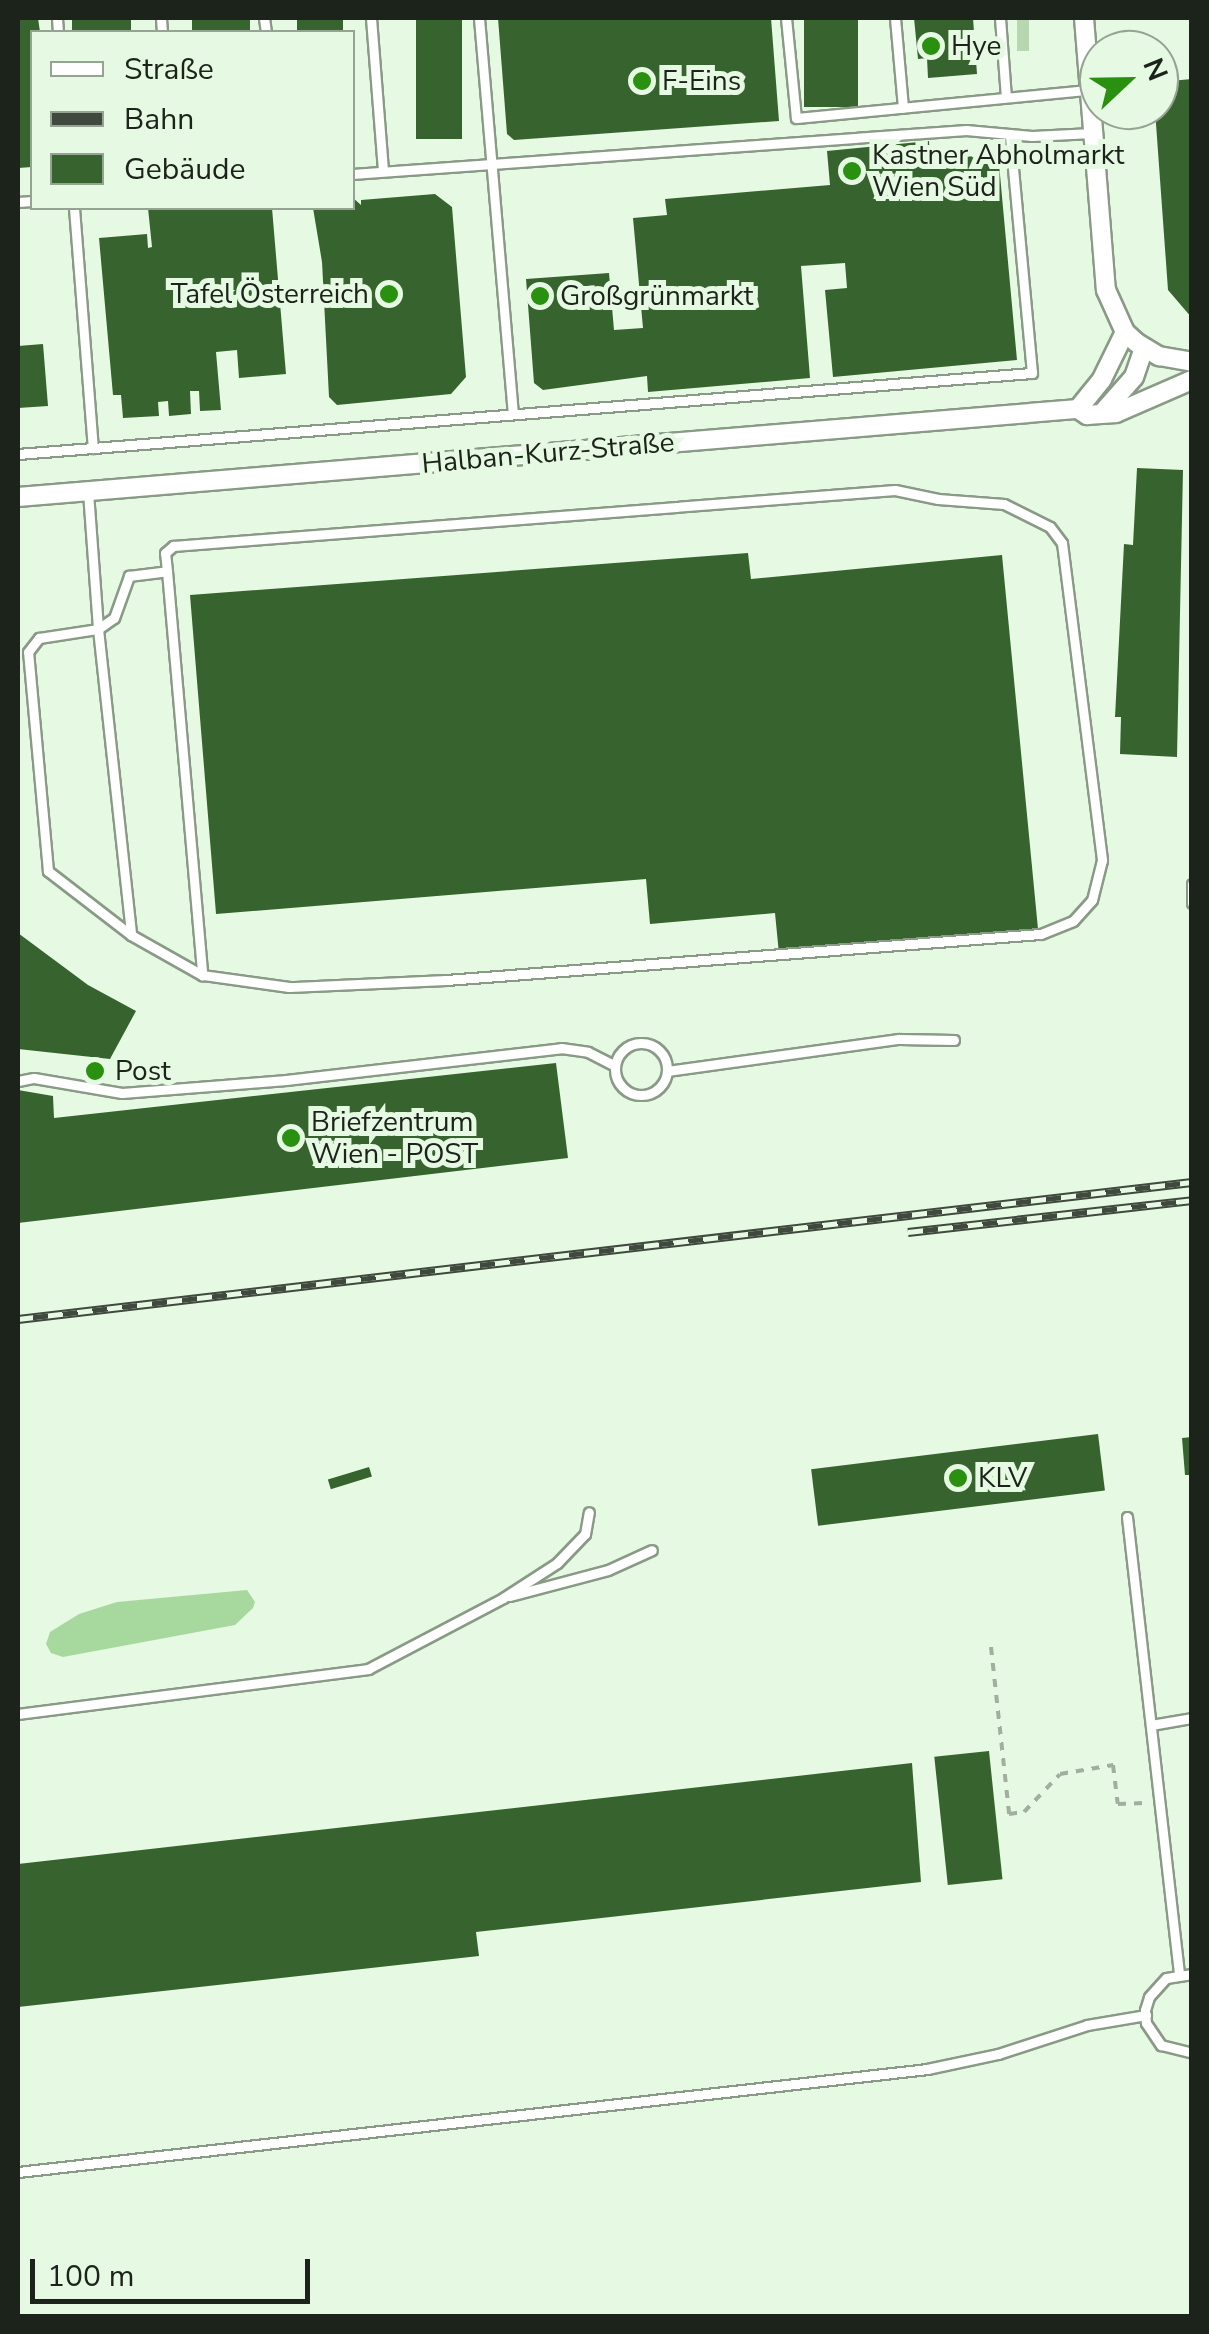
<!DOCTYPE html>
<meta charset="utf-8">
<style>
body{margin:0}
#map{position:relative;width:1209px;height:2334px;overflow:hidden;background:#e6f9e2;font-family:"Nunito Sans",sans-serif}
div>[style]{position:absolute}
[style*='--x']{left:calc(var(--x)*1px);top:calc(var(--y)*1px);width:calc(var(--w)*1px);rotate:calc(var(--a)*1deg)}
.green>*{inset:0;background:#b7d7b1;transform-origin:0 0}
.water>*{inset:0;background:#a7d99e}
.building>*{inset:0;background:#37642e;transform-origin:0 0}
.path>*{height:4px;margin-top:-2px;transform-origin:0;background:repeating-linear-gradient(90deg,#a0af9e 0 8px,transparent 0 16px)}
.roads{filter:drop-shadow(2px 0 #899a86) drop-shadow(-2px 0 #899a86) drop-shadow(0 2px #899a86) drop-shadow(0 -2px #899a86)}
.lane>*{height:9px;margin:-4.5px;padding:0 4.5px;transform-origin:4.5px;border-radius:4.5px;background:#fff}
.lane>.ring{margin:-4.5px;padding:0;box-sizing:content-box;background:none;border:9px solid #fff;border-radius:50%}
.street>*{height:18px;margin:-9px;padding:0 9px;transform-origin:9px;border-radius:9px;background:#fff}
.rail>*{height:9px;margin-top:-4.5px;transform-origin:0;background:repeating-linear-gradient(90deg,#e6f9e2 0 15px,#40493e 0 30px);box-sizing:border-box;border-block:2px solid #40493e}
.dots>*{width:28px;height:28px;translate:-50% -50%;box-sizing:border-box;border:5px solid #e6f9e2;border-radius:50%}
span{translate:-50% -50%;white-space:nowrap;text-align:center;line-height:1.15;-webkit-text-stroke:10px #e6f9e2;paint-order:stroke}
.poi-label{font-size:28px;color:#1c231b}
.left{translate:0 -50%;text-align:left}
.right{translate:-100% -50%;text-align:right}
.street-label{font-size:28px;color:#1c231b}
.frame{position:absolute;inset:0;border:20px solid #1c231b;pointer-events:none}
.legend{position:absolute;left:30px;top:30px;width:325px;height:180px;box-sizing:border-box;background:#e6f9e2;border:2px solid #95a392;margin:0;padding:12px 18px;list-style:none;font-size:30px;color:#1c231b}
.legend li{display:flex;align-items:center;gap:20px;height:50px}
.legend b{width:50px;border:2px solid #95a392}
.north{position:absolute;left:1079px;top:30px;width:100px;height:100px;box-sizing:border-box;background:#e6f9e2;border:2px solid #95a392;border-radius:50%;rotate:68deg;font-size:28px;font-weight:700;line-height:40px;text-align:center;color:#1c231b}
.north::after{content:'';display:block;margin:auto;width:35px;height:45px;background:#2a900f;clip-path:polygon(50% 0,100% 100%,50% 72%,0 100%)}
.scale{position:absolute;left:30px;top:2259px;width:280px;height:45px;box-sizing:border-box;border:5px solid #1c231b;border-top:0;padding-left:12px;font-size:30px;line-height:35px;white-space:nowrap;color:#1c231b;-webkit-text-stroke:8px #e6f9e2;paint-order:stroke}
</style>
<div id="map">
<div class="green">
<div style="left:1017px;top:18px;width:12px;height:33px"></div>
</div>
<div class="water">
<div style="clip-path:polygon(247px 1590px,255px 1602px,253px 1608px,235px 1625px,63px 1657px,51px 1653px,46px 1644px,50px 1632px,79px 1614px,117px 1602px)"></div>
</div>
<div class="building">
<div style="clip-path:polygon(18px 18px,38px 18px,40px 32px,32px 32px,32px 167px,18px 168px)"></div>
<div style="left:72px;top:18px;width:59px;height:14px"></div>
<div style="left:192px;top:18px;width:58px;height:14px"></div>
<div style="left:297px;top:18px;width:46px;height:14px"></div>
<div style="left:416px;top:18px;width:46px;height:121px"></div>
<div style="clip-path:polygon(498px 18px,771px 18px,779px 121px,514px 140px,507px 134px)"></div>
<div style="left:804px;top:18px;width:54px;height:89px"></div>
<div style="clip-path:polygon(914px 18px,973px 18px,977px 74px,928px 78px,927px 58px,918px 59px)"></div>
<div style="clip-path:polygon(1192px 79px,1191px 165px,1192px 318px,1168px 290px,1155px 110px,1159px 110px,1159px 82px)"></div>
<div style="clip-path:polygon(929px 141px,930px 159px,998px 153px,1017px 360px,833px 377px,825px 290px,847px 288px,845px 263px,801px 266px,810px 378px,648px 392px,647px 376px,543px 390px,534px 383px,526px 279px,609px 273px,614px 330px,643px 328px,633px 218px,667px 215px,665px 199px,830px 185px,827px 151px)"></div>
<div style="clip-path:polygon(435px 194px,452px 207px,466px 377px,451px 394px,337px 405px,329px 397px,322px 262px,313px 208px,352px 208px,352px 197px,361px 205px,361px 200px)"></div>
<div style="clip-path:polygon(148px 208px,272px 208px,286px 374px,239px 378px,237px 350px,216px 352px,221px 410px,200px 411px,199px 391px,190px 391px,191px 414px,169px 416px,168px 401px,158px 402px,159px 416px,123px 418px,121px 395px,113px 395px,99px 238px,147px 234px,148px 248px,152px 247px)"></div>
<div style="clip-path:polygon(43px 344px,48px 406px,18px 408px,18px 346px)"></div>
<div style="clip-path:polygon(1137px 468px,1183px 470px,1177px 757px,1120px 754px,1121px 717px,1115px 717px,1124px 544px,1133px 545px)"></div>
<div style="clip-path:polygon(748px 553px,751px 579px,1002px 555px,1038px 929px,779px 954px,775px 913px,650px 924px,646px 879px,216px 914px,190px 595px)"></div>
<div style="clip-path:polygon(18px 933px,88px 985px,136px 1011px,110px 1059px,18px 1049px)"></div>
<div style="clip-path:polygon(556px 1063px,568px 1158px,18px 1223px,18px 1090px,53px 1096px,54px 1118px)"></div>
<div style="left:1098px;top:1434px;width:57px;height:289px;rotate:83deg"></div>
<div style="clip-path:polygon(1192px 1437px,1192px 1475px,1185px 1475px,1182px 1438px)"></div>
<div style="left:369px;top:1467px;width:10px;height:43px;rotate:73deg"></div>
<div style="left:989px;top:1751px;width:129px;height:55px;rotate:84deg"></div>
<div style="clip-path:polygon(912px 1763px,921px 1882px,476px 1932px,479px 1956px,18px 2007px,18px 1864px)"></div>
</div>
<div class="path">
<div style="--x:991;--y:1647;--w:168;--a:83.8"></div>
<div style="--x:1009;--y:1814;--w:15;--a:-8"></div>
<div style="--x:1024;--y:1812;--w:52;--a:-46.5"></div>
<div style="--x:1060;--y:1774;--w:54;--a:-9.6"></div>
<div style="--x:1113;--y:1765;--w:39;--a:83"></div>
<div style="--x:1118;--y:1804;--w:27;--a:-2"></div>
</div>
<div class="roads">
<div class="lane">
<div style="--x:57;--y:18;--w:14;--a:86"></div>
<div style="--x:161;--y:18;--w:14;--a:86"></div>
<div style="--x:264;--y:18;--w:14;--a:82"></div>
<div style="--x:371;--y:18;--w:153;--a:85.5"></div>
<div style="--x:479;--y:18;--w:397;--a:85.1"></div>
<div style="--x:786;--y:18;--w:100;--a:84.3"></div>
<div style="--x:796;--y:118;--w:294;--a:-5.5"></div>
<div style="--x:895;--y:18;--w:90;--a:84.9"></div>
<div style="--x:1000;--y:18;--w:79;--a:85.7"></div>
<div style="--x:352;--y:174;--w:616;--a:-4.1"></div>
<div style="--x:966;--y:130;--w:66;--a:5.2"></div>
<div style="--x:1032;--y:136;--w:60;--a:-2.9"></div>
<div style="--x:18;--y:202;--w:14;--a:-4"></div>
<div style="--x:74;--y:208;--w:241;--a:85.5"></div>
<div style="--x:18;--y:454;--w:1017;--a:-4.57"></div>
<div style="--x:1032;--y:373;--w:240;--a:-95.3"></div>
<div style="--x:88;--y:492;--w:137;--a:85.8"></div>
<div style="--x:98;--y:629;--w:308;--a:83.8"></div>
<div style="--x:131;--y:935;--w:105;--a:-142.4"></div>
<div style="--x:48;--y:871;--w:220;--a:-95.2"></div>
<div style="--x:28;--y:652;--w:18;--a:-52"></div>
<div style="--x:39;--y:638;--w:60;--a:-8.7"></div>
<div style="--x:98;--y:629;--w:19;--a:-35"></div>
<div style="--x:114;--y:618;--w:45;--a:-70.3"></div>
<div style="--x:129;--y:576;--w:38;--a:-7"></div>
<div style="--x:167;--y:571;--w:406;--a:85"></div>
<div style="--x:202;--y:975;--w:81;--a:-150.6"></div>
<div style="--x:167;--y:571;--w:18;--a:-96"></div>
<div style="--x:165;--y:553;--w:11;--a:-41"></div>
<div style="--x:173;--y:546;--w:724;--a:-4.44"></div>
<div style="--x:895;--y:490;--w:44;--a:11.8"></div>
<div style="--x:938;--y:499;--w:66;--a:4.3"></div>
<div style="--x:1004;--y:504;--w:51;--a:26.6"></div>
<div style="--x:1050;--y:527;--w:20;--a:53"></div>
<div style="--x:1062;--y:543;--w:320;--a:82.8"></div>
<div style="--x:1102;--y:860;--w:41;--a:104"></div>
<div style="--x:1092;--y:900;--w:28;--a:132"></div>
<div style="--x:1073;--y:921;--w:35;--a:158"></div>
<div style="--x:1040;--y:934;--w:596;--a:175.57"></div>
<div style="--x:446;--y:980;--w:157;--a:177.4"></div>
<div style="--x:289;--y:987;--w:88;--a:-172.1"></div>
<div style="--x:1192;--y:884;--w:19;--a:90"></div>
<div class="ring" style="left:615px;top:1043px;width:43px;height:43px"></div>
<div style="--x:667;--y:1071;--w:234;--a:-7.9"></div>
<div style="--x:899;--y:1039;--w:55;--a:1"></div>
<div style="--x:18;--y:1081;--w:16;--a:-11"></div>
<div style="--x:34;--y:1078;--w:89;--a:9.7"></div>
<div style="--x:122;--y:1093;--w:165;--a:-4.5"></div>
<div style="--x:286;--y:1080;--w:277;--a:-6.6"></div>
<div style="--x:561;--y:1048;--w:27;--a:8"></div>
<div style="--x:588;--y:1052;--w:30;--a:27"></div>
<div style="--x:1127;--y:1517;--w:460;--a:83.5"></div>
<div style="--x:510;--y:1596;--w:101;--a:-14.9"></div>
<div style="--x:608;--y:1570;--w:48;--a:-24.4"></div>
<div style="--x:18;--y:1714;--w:353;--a:-7.3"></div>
<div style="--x:368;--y:1669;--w:153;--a:-27.7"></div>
<div style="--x:503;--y:1598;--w:64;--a:-32.9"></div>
<div style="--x:557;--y:1563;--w:40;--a:-46"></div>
<div style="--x:585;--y:1534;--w:22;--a:-80"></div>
<div style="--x:1151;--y:1725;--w:42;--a:-9.7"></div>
<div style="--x:1192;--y:1974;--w:26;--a:171"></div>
<div style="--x:1166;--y:1978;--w:25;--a:132"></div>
<div style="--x:1149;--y:1997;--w:14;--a:107"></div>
<div style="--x:1145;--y:2010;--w:13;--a:86"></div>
<div style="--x:1146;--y:2023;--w:27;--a:56"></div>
<div style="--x:1161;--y:2045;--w:32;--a:14"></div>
<div style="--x:18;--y:2172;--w:915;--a:-6.46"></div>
<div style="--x:927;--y:2069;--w:73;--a:-11.9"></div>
<div style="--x:998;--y:2054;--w:94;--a:-18"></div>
<div style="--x:1087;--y:2025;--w:60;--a:-9.6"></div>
</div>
<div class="street">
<div style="--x:1084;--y:18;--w:273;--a:85.4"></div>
<div style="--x:1106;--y:290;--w:46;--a:65.7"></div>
<div style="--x:1125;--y:332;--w:16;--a:43"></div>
<div style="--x:1137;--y:343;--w:26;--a:31"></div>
<div style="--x:1159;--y:356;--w:34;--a:10"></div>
<div style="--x:1078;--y:409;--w:38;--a:-51"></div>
<div style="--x:1102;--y:379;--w:52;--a:-63.9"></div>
<div style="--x:1104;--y:411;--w:45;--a:-48.6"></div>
<div style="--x:1134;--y:377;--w:31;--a:-71"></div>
<div style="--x:18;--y:497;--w:1064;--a:-4.75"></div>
<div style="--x:1078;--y:409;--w:11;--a:34"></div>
<div style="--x:1087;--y:415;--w:29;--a:-4"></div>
<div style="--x:1116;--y:413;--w:83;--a:-23.5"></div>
</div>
</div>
<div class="rail">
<div style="--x:908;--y:1232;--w:286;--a:-6.4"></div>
<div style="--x:18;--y:1319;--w:1182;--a:-6.66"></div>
</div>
<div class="dots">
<div style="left:931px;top:46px;background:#2a900f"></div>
<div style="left:642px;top:81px;background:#2a900f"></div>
<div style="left:852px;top:171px;background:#2a900f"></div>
<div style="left:389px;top:294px;background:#2a900f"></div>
<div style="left:540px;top:296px;background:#2a900f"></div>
<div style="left:95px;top:1071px;background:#2a900f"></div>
<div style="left:291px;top:1138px;background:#2a900f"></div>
<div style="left:958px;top:1478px;background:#2a900f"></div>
</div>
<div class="poi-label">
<span class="left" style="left:951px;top:46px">Hye</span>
<span class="left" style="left:662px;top:81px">F-Eins</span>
<span class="left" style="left:872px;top:171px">Kastner Abholmarkt<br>Wien Süd</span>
<span class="right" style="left:369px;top:294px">Tafel Österreich</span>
<span class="left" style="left:560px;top:296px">Großgrünmarkt</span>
<span class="left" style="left:115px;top:1071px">Post</span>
<span class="left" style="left:311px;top:1138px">Briefzentrum<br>Wien - POST</span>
<span class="left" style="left:978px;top:1478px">KLV</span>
</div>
<div class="street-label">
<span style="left:548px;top:453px;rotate:-5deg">Halban-Kurz-Straße</span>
</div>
<div class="frame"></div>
<ul class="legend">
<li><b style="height:12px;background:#fff"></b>Straße</li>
<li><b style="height:12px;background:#40493e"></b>Bahn</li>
<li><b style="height:28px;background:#37642e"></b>Gebäude</li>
</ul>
<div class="north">N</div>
<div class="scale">100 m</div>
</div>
